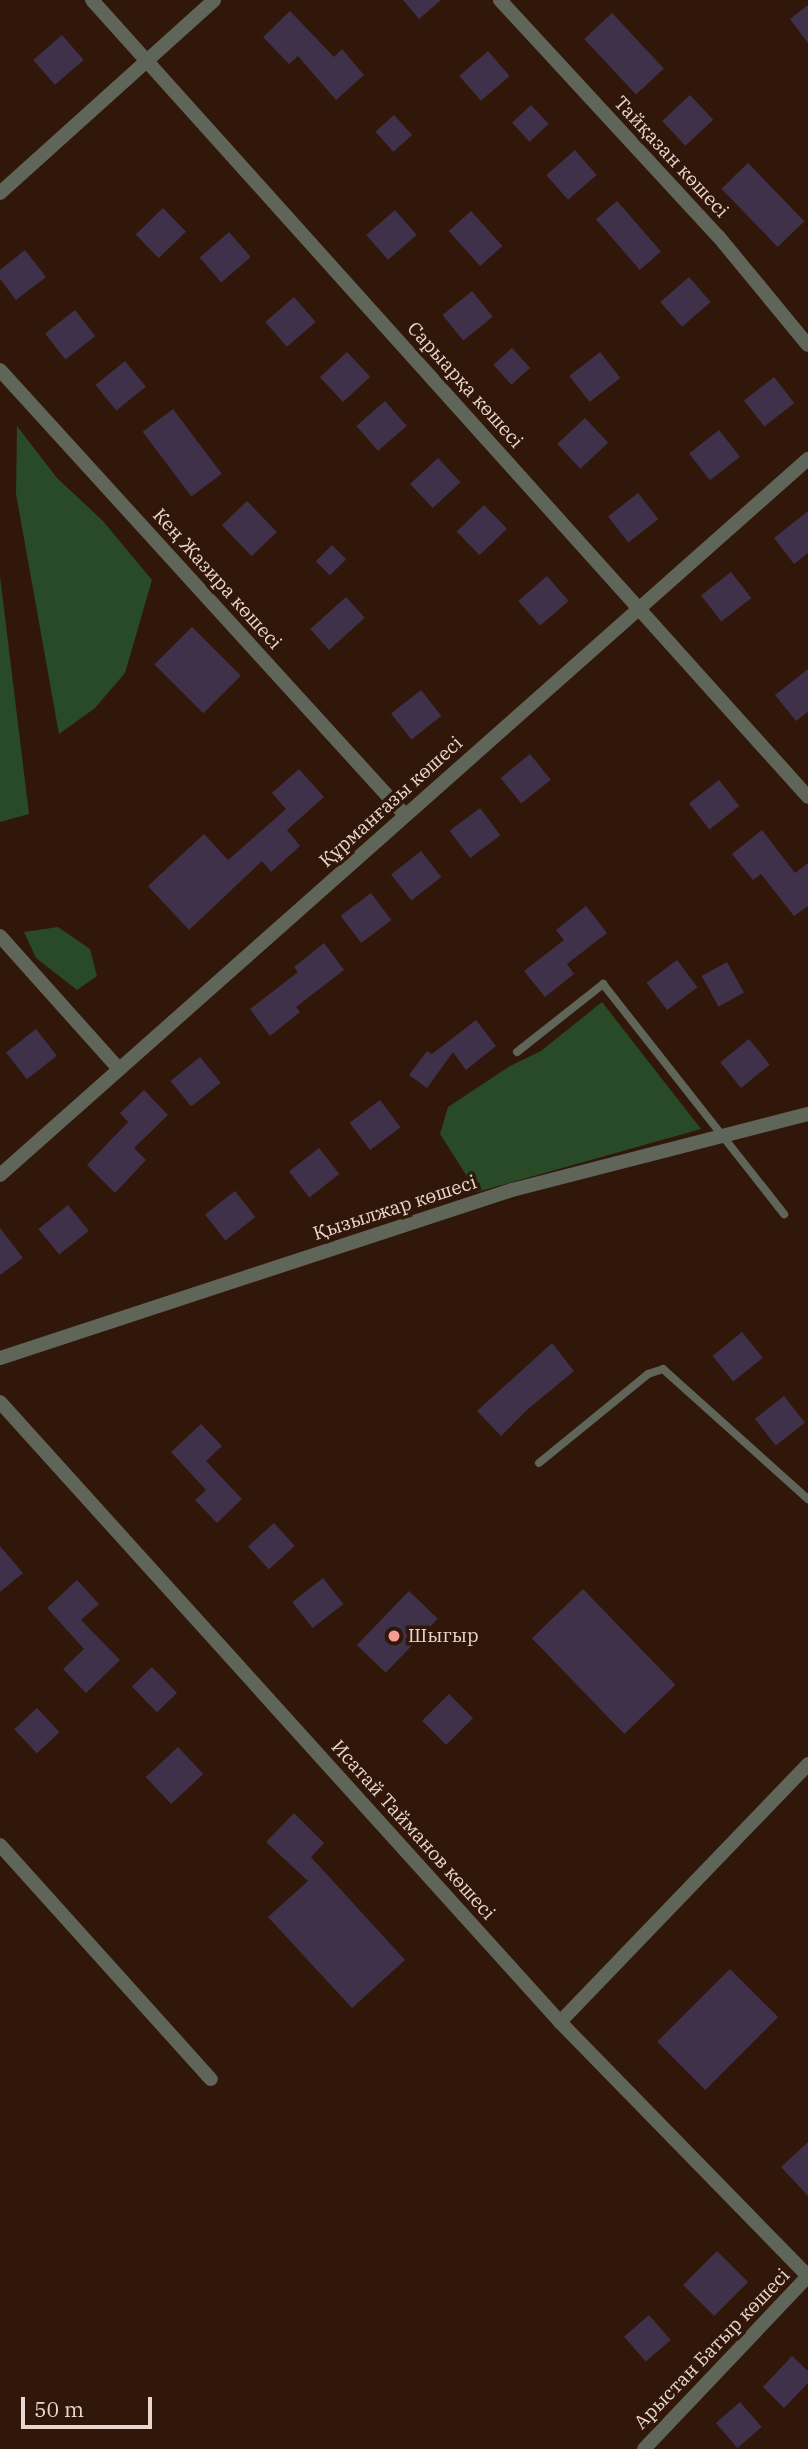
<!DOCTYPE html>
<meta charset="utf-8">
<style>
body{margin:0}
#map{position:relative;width:808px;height:2449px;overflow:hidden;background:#30170a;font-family:"IBM Plex Serif",serif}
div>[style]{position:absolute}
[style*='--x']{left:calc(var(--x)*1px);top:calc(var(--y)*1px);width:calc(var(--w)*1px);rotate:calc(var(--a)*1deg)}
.green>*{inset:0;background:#294a26}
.building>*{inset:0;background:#3f314a;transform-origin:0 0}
.lane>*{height:8px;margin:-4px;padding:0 4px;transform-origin:4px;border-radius:4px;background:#5f6559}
.street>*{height:14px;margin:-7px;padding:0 7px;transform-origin:7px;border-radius:7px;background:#5f6559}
.dots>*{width:19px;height:19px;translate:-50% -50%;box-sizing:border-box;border:4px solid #30170a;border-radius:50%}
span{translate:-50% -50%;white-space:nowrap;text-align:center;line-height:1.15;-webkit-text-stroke:7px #30170a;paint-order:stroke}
.street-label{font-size:19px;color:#e9d7cf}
.poi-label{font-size:19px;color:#e9d7cf}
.left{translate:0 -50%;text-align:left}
.scale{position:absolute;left:21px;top:2397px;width:131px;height:32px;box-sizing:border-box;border:4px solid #e9d7cf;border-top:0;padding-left:9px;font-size:21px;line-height:24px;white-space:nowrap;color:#e9d7cf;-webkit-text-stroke:5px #30170a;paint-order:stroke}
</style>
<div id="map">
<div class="green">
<div style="clip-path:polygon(17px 426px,57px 478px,103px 521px,152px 580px,125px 673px,95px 708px,59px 734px,16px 494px)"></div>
<div style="clip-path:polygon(0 576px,29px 814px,0 822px)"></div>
<div style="clip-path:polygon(58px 927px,90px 949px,97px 976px,77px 990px,36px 958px,24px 932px)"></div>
<div style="clip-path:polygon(602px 1002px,701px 1129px,477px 1192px,440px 1134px,448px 1107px,510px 1066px,541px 1051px)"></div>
</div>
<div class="building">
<div style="clip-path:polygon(403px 0,441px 0,419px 19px)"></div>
<div style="clip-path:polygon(808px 5px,808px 43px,790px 19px)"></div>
<div style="clip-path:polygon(290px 11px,334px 57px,342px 49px,364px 75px,336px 100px,298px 56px,289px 64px,263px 37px)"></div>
<div style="left:612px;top:13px;width:76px;height:38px;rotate:47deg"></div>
<div style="left:62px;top:35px;width:33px;height:38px;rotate:49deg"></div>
<div style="left:488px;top:51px;width:33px;height:38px;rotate:49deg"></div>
<div style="left:690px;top:95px;width:34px;height:38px;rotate:47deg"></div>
<div style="left:531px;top:105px;width:26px;height:26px;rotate:47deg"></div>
<div style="left:394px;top:115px;width:27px;height:25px;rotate:48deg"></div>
<div style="left:575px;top:150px;width:33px;height:38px;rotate:49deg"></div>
<div style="left:748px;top:163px;width:81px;height:37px;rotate:46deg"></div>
<div style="left:617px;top:201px;width:67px;height:28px;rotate:49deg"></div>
<div style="left:163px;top:208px;width:33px;height:38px;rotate:46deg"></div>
<div style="left:395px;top:210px;width:33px;height:38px;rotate:49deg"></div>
<div style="left:471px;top:211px;width:47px;height:30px;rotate:48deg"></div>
<div style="left:229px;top:232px;width:33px;height:39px;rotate:49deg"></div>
<div style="clip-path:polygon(25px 250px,46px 277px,16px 300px,0 279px,0 270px)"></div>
<div style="left:689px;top:277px;width:33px;height:38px;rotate:49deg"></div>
<div style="left:472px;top:291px;width:33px;height:38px;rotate:51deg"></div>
<div style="left:294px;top:297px;width:33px;height:38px;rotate:49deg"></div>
<div style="left:75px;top:310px;width:33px;height:38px;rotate:52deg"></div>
<div style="left:512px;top:348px;width:27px;height:25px;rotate:48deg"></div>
<div style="left:347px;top:352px;width:34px;height:37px;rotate:47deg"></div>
<div style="left:600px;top:352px;width:33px;height:39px;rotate:52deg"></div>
<div style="left:125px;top:361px;width:33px;height:38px;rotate:51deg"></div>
<div style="left:774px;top:377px;width:33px;height:38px;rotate:52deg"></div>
<div style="left:385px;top:401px;width:33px;height:38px;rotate:49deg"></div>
<div style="left:173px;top:409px;width:81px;height:38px;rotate:53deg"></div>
<div style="left:585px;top:418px;width:34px;height:38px;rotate:47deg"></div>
<div style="left:719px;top:430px;width:34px;height:38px;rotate:52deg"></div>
<div style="left:438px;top:458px;width:33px;height:38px;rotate:47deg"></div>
<div style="left:638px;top:493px;width:33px;height:38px;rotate:52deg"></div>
<div style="left:247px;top:501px;width:43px;height:35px;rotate:46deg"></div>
<div style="left:484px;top:505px;width:33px;height:38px;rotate:46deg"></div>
<div style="clip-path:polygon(808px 511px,808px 553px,794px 564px,774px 538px)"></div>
<div style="left:332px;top:545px;width:20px;height:23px;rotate:45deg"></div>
<div style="left:731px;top:572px;width:33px;height:38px;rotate:52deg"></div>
<div style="left:547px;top:576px;width:33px;height:38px;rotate:49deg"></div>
<div style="left:346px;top:597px;width:28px;height:48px;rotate:48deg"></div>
<div style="left:192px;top:627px;width:69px;height:53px;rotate:45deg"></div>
<div style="clip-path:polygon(808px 669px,808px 712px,796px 721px,775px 695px)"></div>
<div style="left:421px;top:690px;width:33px;height:38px;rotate:52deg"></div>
<div style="left:530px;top:754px;width:33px;height:38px;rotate:51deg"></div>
<div style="clip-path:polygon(299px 769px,324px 797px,287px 830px,300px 846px,271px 872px,262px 861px,189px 930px,148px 886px,204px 834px,228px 860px,286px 809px,272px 793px)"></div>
<div style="left:719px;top:780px;width:33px;height:38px;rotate:52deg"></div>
<div style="left:480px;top:808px;width:34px;height:38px;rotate:53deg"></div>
<div style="clip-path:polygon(762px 830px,795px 873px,808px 863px,808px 906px,794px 916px,761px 874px,753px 880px,732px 854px)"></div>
<div style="left:421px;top:851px;width:33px;height:38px;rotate:52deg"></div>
<div style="left:371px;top:893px;width:34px;height:38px;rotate:53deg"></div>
<div style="clip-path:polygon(586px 906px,607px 933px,567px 964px,574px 974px,545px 997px,524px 971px,564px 940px,556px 930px)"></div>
<div style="clip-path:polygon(324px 943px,344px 970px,296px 1007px,300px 1012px,270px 1036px,250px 1009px,298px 972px,294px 967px)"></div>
<div style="left:677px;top:960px;width:34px;height:38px;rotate:53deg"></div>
<div style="left:727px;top:962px;width:35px;height:29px;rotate:61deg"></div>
<div style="clip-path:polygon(476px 1020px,496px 1046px,466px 1070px,453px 1052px,427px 1088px,409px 1075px,427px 1051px,432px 1054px)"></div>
<div style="left:36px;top:1029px;width:34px;height:38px;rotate:52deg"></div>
<div style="left:749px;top:1039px;width:33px;height:37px;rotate:51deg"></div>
<div style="left:200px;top:1057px;width:33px;height:38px;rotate:51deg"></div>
<div style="clip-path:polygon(144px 1090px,168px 1115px,134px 1148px,146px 1160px,115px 1193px,87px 1165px,128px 1122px,120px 1113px)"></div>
<div style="left:380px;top:1100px;width:34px;height:38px;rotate:53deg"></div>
<div style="left:319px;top:1148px;width:33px;height:38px;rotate:52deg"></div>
<div style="left:235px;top:1191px;width:33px;height:38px;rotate:52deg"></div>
<div style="left:68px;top:1205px;width:33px;height:38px;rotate:51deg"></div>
<div style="clip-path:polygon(0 1228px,23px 1258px,0 1275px)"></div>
<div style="left:742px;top:1332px;width:33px;height:38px;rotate:51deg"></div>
<div style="clip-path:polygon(552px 1343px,574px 1371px,528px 1409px,501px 1436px,477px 1411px)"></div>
<div style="left:784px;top:1396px;width:34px;height:37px;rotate:52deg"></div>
<div style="clip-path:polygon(201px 1424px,222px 1446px,206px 1461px,242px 1499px,217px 1523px,195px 1500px,206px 1490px,171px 1452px)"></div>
<div style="left:274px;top:1523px;width:31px;height:35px;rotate:48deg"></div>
<div style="clip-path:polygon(0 1546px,23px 1573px,0 1592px)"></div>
<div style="left:323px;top:1578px;width:33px;height:39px;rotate:52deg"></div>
<div style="clip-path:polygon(77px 1580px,99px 1604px,81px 1620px,120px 1660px,86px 1693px,63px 1669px,84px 1649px,47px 1608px)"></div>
<div style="left:583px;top:1589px;width:133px;height:71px;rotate:46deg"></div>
<div style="left:409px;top:1591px;width:40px;height:75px;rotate:44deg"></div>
<div style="left:152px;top:1667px;width:36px;height:28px;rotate:46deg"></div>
<div style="left:449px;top:1694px;width:34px;height:38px;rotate:45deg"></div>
<div style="left:37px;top:1708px;width:33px;height:31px;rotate:47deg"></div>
<div style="left:178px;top:1747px;width:37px;height:44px;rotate:47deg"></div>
<div style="clip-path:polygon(294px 1813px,324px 1843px,311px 1857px,405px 1960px,352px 2008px,268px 1917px,308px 1881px,266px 1842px)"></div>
<div style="left:730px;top:1969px;width:68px;height:103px;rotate:45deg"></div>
<div style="clip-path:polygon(808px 2142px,808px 2196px,781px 2167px)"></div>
<div style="left:717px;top:2251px;width:44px;height:48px;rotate:45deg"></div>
<div style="left:649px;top:2315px;width:33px;height:33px;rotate:49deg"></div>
<div style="clip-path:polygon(792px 2356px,808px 2371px,808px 2383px,784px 2408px,763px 2387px)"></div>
<div style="left:740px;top:2402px;width:33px;height:32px;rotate:49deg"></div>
</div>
<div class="lane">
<div style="--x:517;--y:1052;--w:110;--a:-38.3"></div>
<div style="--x:603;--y:984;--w:293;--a:51.8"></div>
<div style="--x:539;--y:1463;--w:141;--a:-39.2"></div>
<div style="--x:648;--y:1374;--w:16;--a:-18"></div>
<div style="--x:663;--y:1369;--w:195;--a:41.9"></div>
</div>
<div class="street">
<div style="--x:92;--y:0;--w:1071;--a:48.06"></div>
<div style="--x:500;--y:0;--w:321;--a:47.3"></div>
<div style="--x:718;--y:236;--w:141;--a:50.5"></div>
<div style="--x:0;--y:193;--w:288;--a:-42"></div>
<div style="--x:0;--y:370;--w:602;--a:47.69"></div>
<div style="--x:0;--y:936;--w:178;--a:48.2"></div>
<div style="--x:0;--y:1175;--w:1080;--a:-41.55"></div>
<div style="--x:0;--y:1358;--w:539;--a:-18.17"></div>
<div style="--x:512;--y:1190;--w:306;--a:-14.4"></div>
<div style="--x:0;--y:1402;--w:835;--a:47.91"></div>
<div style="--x:560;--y:2022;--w:355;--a:45.7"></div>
<div style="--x:0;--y:1845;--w:315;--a:48"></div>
<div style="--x:560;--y:2022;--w:358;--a:-46.1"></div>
<div style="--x:644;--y:2449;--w:238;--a:-46.5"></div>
</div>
<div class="dots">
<div style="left:394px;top:1636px;background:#f59c95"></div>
</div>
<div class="street-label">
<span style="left:671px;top:157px;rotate:47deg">Тайқазан көшесі</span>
<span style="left:465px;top:385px;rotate:48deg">Сарыарқа көшесі</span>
<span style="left:217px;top:579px;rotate:48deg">Кең Жазира көшесі</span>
<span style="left:391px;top:802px;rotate:-42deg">Құрманғазы көшесі</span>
<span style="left:395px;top:1208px;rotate:-18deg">Қызылжар көшесі</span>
<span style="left:413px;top:1830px;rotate:48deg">Исатай Тайманов көшесі</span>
<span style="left:712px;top:2349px;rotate:-46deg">Арыстан Батыр көшесі</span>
</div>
<div class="poi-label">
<span class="left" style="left:408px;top:1636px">Шыгыр</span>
</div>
<div class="scale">50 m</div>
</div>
